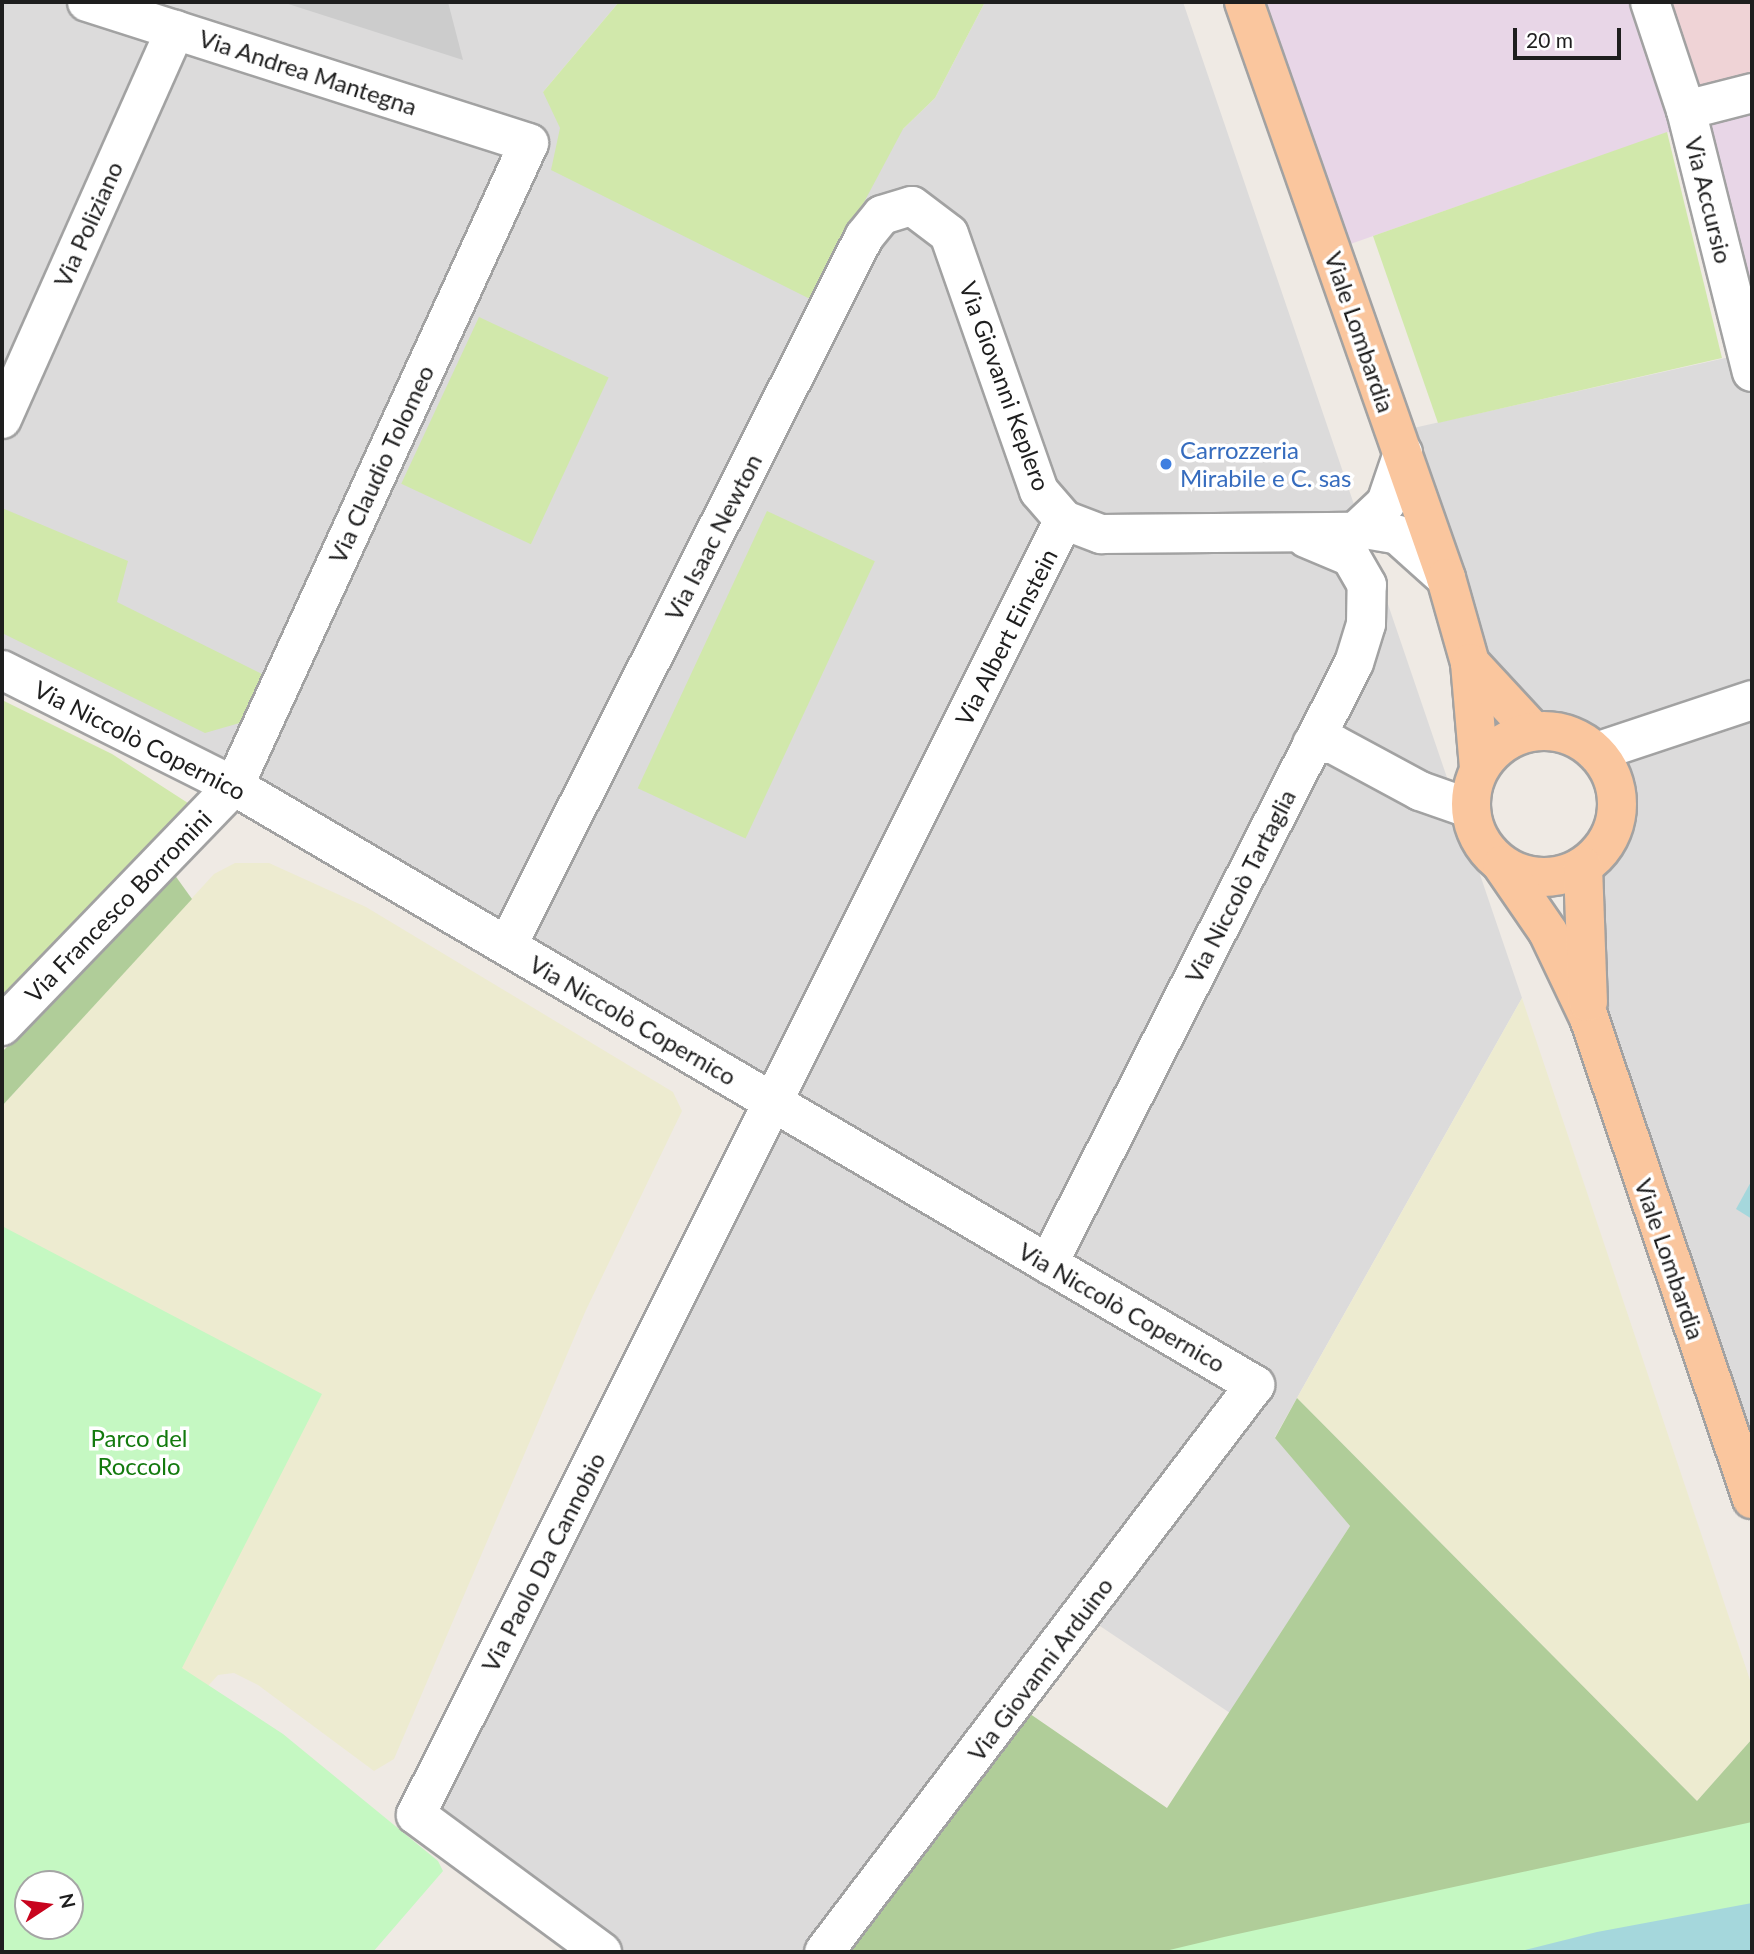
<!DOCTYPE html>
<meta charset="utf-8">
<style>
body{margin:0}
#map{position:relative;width:1754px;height:1954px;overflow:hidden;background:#efeae4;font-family:Lato,sans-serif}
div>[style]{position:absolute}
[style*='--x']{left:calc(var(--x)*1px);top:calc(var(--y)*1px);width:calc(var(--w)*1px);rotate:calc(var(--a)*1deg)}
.residential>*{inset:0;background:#dcdbdb}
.commercial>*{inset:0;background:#efd3d6}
.industrial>*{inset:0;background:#e8d6e7}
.religious>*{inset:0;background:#ccc}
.farmland>*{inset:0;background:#edebd0}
.grass>*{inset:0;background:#d1e8ab;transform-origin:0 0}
.forest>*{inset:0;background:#b0cd99}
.park>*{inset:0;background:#c5f8c2}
.water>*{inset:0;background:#a5d7dc}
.roads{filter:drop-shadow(2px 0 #a2a2a2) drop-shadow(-2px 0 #a2a2a2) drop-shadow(0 2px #a2a2a2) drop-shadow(0 -2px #a2a2a2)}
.minor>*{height:38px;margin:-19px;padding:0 19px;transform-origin:19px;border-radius:19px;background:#fff}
.major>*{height:38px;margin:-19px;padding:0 19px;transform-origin:19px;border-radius:19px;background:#fac69e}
.major>.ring{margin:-19px;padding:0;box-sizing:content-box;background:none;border:38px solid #fac69e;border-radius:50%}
.dots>*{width:19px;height:19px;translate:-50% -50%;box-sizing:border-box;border:4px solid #fff;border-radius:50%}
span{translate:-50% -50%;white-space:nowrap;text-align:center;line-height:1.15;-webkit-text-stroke:7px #fff;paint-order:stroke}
.street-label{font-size:24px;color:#1e1e1e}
.shop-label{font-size:24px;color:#366cbe}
.left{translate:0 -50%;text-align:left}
.park-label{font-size:24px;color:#137a0e}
.frame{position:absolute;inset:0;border:4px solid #1e1e1e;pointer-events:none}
.north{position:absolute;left:14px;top:1870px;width:70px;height:70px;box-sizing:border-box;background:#fff;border:2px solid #a5a5a5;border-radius:50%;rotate:77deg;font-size:19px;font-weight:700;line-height:28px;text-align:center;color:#1e1e1e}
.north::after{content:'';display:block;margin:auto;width:24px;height:32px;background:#c8041e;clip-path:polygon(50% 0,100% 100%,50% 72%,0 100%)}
.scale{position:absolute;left:1513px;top:28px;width:108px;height:32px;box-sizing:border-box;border:4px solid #1e1e1e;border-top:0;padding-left:9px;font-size:21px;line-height:24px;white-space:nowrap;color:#1e1e1e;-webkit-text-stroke:5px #fff;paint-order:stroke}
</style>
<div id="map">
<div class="residential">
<div style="clip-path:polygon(2px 2px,619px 2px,543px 92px,903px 129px,935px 98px,985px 2px,1183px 2px,1522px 998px,1275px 1437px,1350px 1526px,1230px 1713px,1082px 1614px,824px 1952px,602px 1952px,416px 1815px,773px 1102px,2px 670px)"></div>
<div style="clip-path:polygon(1752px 352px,1752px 695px,1596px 746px,1577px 732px,1534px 725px,1475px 661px,1400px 431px)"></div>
<div style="clip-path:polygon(1752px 706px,1752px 1483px,1595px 1018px,1589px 871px,1617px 835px,1622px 805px,1620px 778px,1606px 753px)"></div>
</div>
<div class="commercial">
<div style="clip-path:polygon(1643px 2px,1752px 2px,1752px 89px,1677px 108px)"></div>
</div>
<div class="industrial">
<div style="clip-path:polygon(1251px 2px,1643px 2px,1683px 127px,1339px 248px)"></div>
<div style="clip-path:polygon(1752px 89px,1752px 342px,1689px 105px)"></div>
</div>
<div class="religious">
<div style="clip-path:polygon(282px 2px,448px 2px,463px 60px)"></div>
</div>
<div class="farmland">
<div style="clip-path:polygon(235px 863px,269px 863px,366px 907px,673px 1092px,682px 1111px,586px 1310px,394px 1759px,374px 1771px,258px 1685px,234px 1673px,218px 1675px,28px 1884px,28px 1926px,2px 1952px,2px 1106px,214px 874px)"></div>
<div style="clip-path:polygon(1522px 998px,1752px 1686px,1752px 1739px,1697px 1801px,1297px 1398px)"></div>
</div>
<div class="grass">
<div style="clip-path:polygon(619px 2px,985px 2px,935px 98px,903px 129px,812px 300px,551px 170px,560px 128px,543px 92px)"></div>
<div style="clip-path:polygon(1667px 132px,1722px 358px,1438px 423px,1373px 236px)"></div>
<div style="left:479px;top:317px;width:143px;height:184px;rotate:25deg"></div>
<div style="clip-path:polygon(2px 508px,128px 561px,117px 602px,268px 677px,250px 720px,205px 733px,2px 633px)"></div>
<div style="left:767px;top:511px;width:119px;height:306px;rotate:25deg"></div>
<div style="clip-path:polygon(2px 700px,112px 754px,191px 805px,2px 1000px)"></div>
</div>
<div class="forest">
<div style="clip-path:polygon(174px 874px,192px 899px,2px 1106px,2px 1052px)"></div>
<div style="clip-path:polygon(1297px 1398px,1697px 1801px,1752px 1739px,1752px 1903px,1517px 1952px,824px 1952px,1014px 1703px,1167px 1808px,1350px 1526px,1275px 1438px)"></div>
</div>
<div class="park">
<div style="clip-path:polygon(evenodd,2px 1226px,322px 1394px,182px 1668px,283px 1734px,438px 1861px,443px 1871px,373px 1952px,2px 1952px,2px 1226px,28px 1884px,70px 1884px,70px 1926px,28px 1926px,28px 1884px)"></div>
<div style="clip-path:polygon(1752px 1822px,1752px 1952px,1161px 1952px,1224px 1937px)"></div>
</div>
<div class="water">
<div style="clip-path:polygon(1752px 1180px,1752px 1219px,1736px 1209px)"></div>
<div style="clip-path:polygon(1752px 1903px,1752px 1952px,1517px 1952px,1597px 1932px)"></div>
</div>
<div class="roads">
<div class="minor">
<div style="--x:1650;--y:2;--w:114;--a:71.6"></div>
<div style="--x:1686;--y:110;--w:270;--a:75.9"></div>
<div style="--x:1686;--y:110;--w:68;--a:-14.4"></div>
<div style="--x:2;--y:419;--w:426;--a:-66"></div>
<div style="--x:1365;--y:529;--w:34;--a:10"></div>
<div style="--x:1398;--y:535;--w:64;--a:41.9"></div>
<div style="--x:2;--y:670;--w:259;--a:26.6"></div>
<div style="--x:234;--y:786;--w:1184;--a:30.4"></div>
<div style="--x:1255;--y:1385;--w:712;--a:127.24"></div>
<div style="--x:1312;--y:744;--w:21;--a:0"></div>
<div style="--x:1333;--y:744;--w:99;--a:28.4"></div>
<div style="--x:1420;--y:791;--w:54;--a:19.4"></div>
<div style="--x:1596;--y:752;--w:164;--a:-18.4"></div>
<div style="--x:507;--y:946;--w:794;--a:-63.27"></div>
<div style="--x:864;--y:237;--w:28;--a:-51"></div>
<div style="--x:882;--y:215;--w:31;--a:-17"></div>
<div style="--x:912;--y:206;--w:46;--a:37.1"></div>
<div style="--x:949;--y:234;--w:272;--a:70.7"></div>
<div style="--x:1039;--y:491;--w:38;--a:49"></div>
<div style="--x:2;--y:1026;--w:334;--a:-46"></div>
<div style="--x:234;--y:786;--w:707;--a:-65.35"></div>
<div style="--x:529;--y:143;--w:464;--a:-162.3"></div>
<div style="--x:1048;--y:1264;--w:674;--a:-63.02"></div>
<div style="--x:1354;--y:663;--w:41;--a:-72.9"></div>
<div style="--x:1366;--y:624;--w:39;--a:-89"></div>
<div style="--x:1367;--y:585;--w:32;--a:-120"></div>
<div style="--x:1351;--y:557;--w:49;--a:-157.1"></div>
<div style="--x:602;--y:1952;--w:231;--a:-143.6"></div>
<div style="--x:416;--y:1815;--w:1448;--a:-63.42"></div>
<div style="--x:1064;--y:520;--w:40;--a:21"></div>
<div style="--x:1101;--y:534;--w:254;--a:-0.5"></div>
<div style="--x:1355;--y:532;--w:42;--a:-43.1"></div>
<div style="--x:1386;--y:503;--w:53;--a:-71.2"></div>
</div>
<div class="major">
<div style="--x:1244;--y:2;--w:610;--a:70.67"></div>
<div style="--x:1446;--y:578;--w:88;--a:74.2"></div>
<div style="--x:1470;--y:663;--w:106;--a:85.1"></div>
<div style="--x:1470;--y:663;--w:93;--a:47.2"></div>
<div class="ring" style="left:1471px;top:731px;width:108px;height:108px"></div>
<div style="--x:1502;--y:865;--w:81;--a:55.5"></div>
<div style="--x:1548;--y:932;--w:95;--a:64.5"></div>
<div style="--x:1589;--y:1018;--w:508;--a:71.28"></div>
<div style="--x:1583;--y:867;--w:135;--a:87.9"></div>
</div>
</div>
<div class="dots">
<div style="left:1166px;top:464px;background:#3f7fe0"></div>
</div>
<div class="street-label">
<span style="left:308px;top:72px;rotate:18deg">Via Andrea Mantegna</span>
<span style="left:1709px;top:200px;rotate:76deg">Via Accursio</span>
<span style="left:88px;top:224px;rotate:-66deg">Via Poliziano</span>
<span style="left:1360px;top:332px;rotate:71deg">Viale Lombardia</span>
<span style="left:1005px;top:386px;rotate:70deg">Via Giovanni Keplero</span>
<span style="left:381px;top:464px;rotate:-65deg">Via Claudio Tolomeo</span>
<span style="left:713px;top:537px;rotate:-63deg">Via Isaac Newton</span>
<span style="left:1006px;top:637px;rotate:-63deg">Via Albert Einstein</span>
<span style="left:140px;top:740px;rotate:27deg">Via Niccolò Copernico</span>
<span style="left:1240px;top:886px;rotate:-63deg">Via Niccolò Tartaglia</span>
<span style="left:118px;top:906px;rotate:-46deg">Via Francesco Borromini</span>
<span style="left:633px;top:1020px;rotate:30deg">Via Niccolò Copernico</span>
<span style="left:1670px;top:1259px;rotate:71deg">Viale Lombardia</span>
<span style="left:1122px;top:1307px;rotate:30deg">Via Niccolò Copernico</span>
<span style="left:543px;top:1562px;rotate:-63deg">Via Paolo Da Cannobio</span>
<span style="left:1040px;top:1669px;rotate:-53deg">Via Giovanni Arduino</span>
</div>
<div class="shop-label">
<span class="left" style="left:1180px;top:464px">Carrozzeria<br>Mirabile e C. sas</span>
</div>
<div class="park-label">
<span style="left:139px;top:1452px">Parco del<br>Roccolo</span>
</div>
<div class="frame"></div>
<div class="north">N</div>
<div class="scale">20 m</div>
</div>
